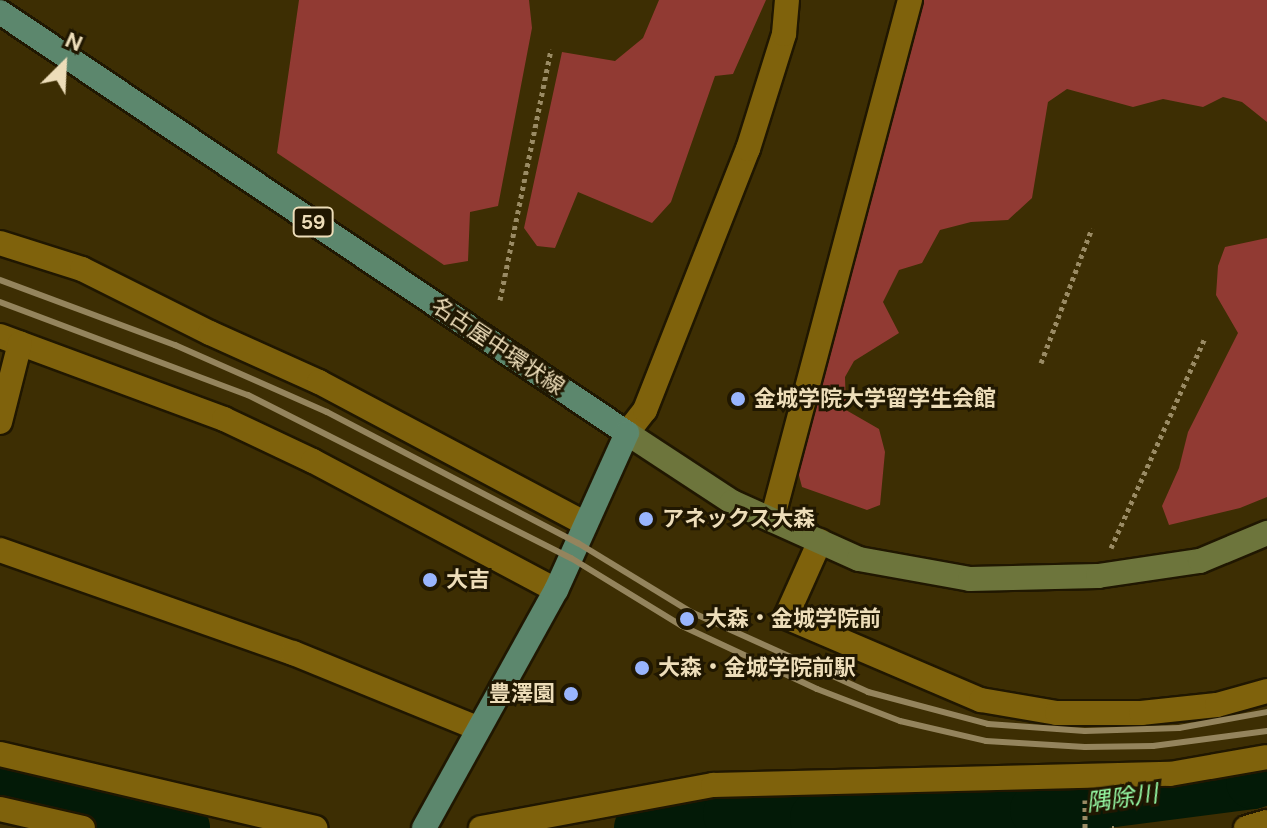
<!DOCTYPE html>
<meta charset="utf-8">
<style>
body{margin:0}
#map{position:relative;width:1267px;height:828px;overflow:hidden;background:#3d2e03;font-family:"DM Sans","Noto Sans JP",sans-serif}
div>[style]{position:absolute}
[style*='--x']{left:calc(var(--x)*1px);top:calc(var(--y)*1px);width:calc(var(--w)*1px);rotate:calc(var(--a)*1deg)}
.forest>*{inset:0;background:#913a33}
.river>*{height:54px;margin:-27px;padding:0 27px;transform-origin:27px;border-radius:27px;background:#031a07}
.path>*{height:5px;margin-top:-2.5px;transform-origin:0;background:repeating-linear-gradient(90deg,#9a8b64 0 4px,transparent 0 8px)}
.roads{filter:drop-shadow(2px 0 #201701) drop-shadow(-2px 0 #201701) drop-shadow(0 2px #201701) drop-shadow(0 -2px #201701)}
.street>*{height:24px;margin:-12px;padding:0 12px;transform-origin:12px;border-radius:12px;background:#7f620c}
.secondary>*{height:24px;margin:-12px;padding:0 12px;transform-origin:12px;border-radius:12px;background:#6d753c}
.primary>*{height:24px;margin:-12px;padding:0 12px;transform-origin:12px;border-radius:12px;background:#5c876d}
.rail>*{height:6px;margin:-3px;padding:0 3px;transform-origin:3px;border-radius:3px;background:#94845d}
.dots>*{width:22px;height:22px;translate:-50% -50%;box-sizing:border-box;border:4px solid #201701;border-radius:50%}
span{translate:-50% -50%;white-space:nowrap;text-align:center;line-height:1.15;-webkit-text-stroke:6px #201701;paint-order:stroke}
.shield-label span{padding:2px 6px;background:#201701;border:2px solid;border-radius:6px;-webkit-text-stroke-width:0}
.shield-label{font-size:20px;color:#edddb9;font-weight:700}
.street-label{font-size:22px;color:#edddb9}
.poi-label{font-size:22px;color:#edddb9;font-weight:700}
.left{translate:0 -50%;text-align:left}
.right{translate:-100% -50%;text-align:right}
.water-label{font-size:24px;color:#95f8a3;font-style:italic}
.north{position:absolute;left:24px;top:24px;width:80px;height:80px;-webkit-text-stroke:6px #201701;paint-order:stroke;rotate:24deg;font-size:22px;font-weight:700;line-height:32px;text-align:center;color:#edddb9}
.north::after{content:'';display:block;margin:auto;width:28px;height:36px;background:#edddb9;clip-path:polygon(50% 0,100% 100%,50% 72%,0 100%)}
</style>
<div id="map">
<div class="forest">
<div style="clip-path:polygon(299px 0,529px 0,532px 28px,498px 206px,470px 212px,468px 261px,444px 265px,277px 153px)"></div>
<div style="clip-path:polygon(659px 0,766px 0,733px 74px,715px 76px,671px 202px,652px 223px,578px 192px,555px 248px,537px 246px,524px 228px,562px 52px,615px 61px,643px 38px)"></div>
<div style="clip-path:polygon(921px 0,1267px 0,1267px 122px,1242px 102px,1223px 97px,1203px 107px,1163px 99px,1133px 107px,1067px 89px,1048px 102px,1032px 198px,1008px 220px,971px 222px,940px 230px,922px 263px,899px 270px,883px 302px,899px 333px,854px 361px,845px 377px,846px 410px,879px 429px,885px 452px,880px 505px,867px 510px,802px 487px,797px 468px)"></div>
<div style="clip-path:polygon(1267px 238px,1267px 497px,1240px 508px,1169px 525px,1162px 506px,1179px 468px,1188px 432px,1238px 333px,1216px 295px,1218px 266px,1225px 247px)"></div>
</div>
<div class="river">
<div style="--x:0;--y:785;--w:188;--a:13.2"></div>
<div style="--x:641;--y:828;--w:90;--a:-8.9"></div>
<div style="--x:730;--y:814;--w:87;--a:2.6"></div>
<div style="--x:817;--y:818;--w:220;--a:-2.1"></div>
<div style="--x:1037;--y:810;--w:218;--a:-7.4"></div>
<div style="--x:1253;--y:782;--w:15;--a:-20"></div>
</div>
<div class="path">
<div style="--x:500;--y:300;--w:256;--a:-78.5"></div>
<div style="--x:1041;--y:363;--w:144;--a:-69.3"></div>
<div style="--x:1111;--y:548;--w:230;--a:-65.9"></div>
<div style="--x:1085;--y:800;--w:28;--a:90"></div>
<div style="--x:1112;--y:828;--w:2;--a:0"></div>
</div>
<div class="roads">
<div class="street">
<div style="--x:0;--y:243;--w:86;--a:17.6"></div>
<div style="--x:82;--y:269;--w:143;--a:26.6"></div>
<div style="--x:210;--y:333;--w:120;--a:24.2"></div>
<div style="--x:319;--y:382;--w:302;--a:28"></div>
<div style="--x:0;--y:336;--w:239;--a:20.3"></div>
<div style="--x:224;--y:419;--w:98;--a:25.3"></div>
<div style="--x:313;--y:461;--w:275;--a:28"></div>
<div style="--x:0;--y:422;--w:81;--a:-75.8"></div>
<div style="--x:627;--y:433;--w:29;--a:-52"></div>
<div style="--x:645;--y:410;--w:281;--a:-68.5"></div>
<div style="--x:748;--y:149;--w:121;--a:-72.6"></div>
<div style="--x:784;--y:34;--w:34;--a:-85"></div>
<div style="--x:772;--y:520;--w:538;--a:-75.14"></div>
<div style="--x:820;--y:541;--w:83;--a:114.1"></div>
<div style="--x:786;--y:617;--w:212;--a:23.1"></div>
<div style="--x:981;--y:700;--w:77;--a:9.7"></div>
<div style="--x:1057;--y:713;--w:84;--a:0"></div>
<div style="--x:1141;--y:713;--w:76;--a:-6"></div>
<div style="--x:1217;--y:705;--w:52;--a:-15.6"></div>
<div style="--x:0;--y:550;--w:311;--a:19.4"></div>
<div style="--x:293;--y:653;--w:199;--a:22.2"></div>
<div style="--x:0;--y:754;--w:324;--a:13.2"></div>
<div style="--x:0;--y:809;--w:85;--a:12.9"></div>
<div style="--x:481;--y:828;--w:236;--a:-10.5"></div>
<div style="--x:713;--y:785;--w:457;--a:-1.4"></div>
<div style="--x:1170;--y:774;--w:98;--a:-9.9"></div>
<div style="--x:1246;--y:828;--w:22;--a:-16"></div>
</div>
<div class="secondary">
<div style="--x:627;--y:433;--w:126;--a:33.3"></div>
<div style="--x:732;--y:502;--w:139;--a:24.2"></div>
<div style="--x:859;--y:559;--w:113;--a:10.2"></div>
<div style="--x:970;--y:579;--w:128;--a:-1.3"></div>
<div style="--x:1098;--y:576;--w:103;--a:-8.4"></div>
<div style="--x:1200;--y:561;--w:73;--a:-22.7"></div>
</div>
<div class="primary">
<div style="--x:0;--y:12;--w:755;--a:33.88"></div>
<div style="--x:627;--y:433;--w:172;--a:114.3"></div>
<div style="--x:556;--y:590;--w:272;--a:119"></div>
</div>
</div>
<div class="rail">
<div style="--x:0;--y:280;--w:187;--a:20.4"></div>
<div style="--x:175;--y:345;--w:166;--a:23.8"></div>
<div style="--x:327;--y:412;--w:283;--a:27.6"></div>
<div style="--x:578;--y:543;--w:132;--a:31.4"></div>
<div style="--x:691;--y:612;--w:194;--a:24.3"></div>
<div style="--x:868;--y:692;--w:124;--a:14.9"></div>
<div style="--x:988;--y:724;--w:97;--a:4.1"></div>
<div style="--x:1085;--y:731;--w:94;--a:-1.8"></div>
<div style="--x:1179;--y:728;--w:89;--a:-10.3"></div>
<div style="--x:0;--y:302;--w:265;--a:20.6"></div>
<div style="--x:248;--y:395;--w:362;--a:26.8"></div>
<div style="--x:571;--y:558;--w:130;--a:31.5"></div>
<div style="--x:682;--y:626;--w:149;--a:25"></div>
<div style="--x:817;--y:689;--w:89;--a:21.1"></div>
<div style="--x:900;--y:721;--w:88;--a:13.1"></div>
<div style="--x:986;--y:741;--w:99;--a:3.5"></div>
<div style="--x:1085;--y:747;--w:68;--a:-0.8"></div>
<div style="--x:1153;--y:746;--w:115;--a:-7.5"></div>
</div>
<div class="dots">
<div style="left:738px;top:399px;background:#99b5fd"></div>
<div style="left:646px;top:519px;background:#99b5fd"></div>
<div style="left:430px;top:580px;background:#99b5fd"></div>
<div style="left:687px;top:619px;background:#99b5fd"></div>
<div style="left:642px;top:668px;background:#99b5fd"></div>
<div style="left:571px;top:694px;background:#99b5fd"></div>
</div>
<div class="shield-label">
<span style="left:313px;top:222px">59</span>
</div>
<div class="street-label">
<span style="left:498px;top:346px;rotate:34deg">名古屋中環状線</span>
</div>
<div class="poi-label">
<span class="left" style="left:754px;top:399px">金城学院大学留学生会館</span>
<span class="left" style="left:662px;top:519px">アネックス大森</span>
<span class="left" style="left:446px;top:580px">大吉</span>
<span class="left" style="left:705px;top:619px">大森・金城学院前</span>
<span class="left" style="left:658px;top:668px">大森・金城学院前駅</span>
<span class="right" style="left:555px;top:694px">豊澤園</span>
</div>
<div class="water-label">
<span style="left:1122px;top:798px;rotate:-8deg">隅除川</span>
</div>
<div class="north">N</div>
</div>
